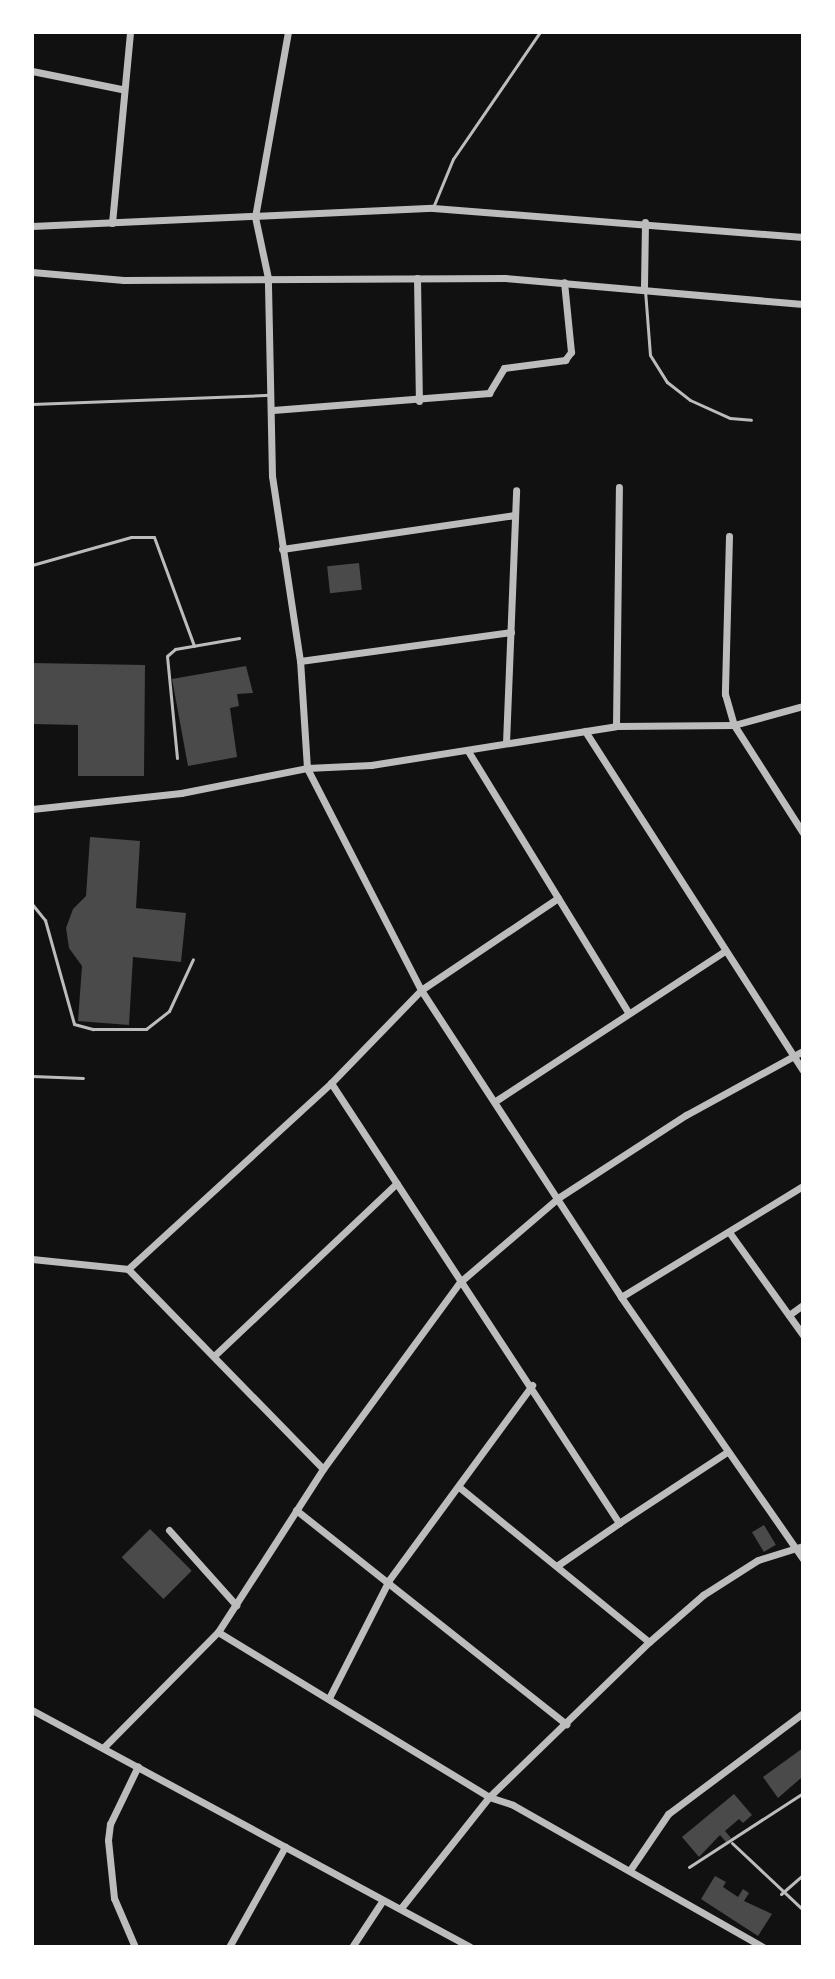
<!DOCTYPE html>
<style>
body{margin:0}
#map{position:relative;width:835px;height:1979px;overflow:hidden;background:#111;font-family:"Alegreya Sans",sans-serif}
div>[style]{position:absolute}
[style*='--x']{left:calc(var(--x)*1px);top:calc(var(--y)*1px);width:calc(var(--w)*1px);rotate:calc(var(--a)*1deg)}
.building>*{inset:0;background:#4a4a4a;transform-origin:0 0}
.service>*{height:3px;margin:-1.5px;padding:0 1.5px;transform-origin:1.5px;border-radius:1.5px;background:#bcbcbc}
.minor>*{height:7px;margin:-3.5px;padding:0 3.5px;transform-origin:3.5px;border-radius:3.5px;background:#bcbcbc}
span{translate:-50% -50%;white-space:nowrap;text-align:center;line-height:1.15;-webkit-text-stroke:7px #fff;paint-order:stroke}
.frame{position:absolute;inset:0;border:34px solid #fff;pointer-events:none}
</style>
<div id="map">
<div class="building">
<div style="left:359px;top:563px;width:27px;height:32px;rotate:84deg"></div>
<div style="clip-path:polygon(32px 663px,145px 665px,144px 776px,78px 776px,78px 725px,32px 724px)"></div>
<div style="clip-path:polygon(246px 666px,253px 693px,237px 694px,239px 706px,230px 708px,237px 757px,188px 766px,172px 679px)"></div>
<div style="clip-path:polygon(90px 837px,140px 841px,136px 908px,186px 913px,181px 962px,133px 957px,129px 1025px,78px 1021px,82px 966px,69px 948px,66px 928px,73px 909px,86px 896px)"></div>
<div style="left:764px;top:1525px;width:23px;height:14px;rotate:59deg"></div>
<div style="left:150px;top:1529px;width:59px;height:40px;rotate:45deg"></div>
<div style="clip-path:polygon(803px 1748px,803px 1781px,801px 1778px,778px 1798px,763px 1777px)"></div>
<div style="clip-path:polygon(734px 1794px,752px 1815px,743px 1823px,739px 1819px,725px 1831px,731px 1838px,726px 1842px,720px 1835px,699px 1857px,682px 1837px)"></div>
<div style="clip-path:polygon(715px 1876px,726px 1882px,723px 1887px,738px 1897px,743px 1889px,749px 1893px,744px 1901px,772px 1914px,758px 1936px,701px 1899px)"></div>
</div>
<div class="service">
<div style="--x:434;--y:205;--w:50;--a:-67.6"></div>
<div style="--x:453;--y:159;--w:154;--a:-55.6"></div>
<div style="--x:645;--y:290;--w:65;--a:85.6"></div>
<div style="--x:650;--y:355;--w:32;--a:58"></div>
<div style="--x:667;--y:382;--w:29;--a:38"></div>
<div style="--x:690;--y:400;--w:44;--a:24.2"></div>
<div style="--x:730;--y:418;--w:21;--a:5"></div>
<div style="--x:32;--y:404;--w:238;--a:-2.2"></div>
<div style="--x:32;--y:565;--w:103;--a:-15.8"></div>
<div style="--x:131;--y:537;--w:23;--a:0"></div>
<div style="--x:154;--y:537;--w:116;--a:69.8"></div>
<div style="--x:177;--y:758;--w:102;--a:-95.6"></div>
<div style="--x:167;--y:656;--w:11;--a:-41"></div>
<div style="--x:175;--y:649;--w:65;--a:-9.8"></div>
<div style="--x:32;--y:904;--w:21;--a:51"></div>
<div style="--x:45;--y:920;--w:108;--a:74.4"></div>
<div style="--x:74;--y:1024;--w:20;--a:15"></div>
<div style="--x:93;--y:1029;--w:53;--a:0"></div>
<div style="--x:146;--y:1029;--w:29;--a:-38"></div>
<div style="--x:169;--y:1011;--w:57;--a:-65.2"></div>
<div style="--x:32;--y:1076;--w:51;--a:2.2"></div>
<div style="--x:732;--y:1843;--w:98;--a:43.3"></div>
<div style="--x:689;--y:1867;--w:136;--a:-33"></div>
<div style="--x:781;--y:1894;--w:29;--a:-41"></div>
</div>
<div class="minor">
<div style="--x:32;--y:71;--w:91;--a:11.4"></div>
<div style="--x:112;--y:223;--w:192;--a:-84.6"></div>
<div style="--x:32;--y:226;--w:401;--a:-2.6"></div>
<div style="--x:433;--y:208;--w:371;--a:4.5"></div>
<div style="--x:32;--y:272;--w:92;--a:5"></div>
<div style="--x:124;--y:280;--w:381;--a:-0.3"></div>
<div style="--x:505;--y:278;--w:299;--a:5"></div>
<div style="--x:417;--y:278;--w:123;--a:89.1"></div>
<div style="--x:644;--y:286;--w:64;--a:-89.1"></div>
<div style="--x:273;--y:410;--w:217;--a:-4.5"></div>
<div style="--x:489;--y:393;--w:29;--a:-59"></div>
<div style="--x:504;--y:368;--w:62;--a:-7.5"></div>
<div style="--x:565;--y:360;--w:10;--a:-53"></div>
<div style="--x:571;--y:352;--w:70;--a:-95.7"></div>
<div style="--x:729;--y:536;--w:158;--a:91.5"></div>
<div style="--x:725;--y:694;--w:32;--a:74"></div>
<div style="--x:734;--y:725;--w:128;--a:57.4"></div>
<div style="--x:282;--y:549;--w:235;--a:-8.3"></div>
<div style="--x:300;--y:661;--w:213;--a:-7.8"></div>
<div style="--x:616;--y:726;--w:239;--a:-89.3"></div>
<div style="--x:585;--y:731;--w:403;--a:57.3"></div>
<div style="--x:506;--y:743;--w:253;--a:-87.7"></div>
<div style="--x:468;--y:751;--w:306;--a:58.5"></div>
<div style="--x:32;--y:809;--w:150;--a:-6.1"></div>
<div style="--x:181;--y:793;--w:128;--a:-11.2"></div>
<div style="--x:307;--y:768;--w:107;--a:-93.7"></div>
<div style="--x:300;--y:661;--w:187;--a:-98.6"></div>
<div style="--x:272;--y:476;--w:198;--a:-91.2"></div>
<div style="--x:268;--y:278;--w:62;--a:-102"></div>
<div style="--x:255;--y:217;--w:188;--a:-79.9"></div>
<div style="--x:558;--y:898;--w:165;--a:146.1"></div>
<div style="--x:421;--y:990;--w:250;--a:-117.2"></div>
<div style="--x:307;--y:768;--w:64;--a:-2.7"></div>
<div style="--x:371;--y:765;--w:248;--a:-9"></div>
<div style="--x:616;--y:726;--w:118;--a:-0.5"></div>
<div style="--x:734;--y:725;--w:72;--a:-15.4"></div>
<div style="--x:331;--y:1083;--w:526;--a:56.79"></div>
<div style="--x:619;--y:1523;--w:129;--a:-33.3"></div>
<div style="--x:497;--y:1100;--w:272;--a:-33.2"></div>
<div style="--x:729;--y:1232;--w:127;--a:54.3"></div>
<div style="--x:32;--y:1259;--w:97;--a:5.9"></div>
<div style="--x:128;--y:1269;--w:275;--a:-42.5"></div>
<div style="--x:331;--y:1083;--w:129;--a:-45.9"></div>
<div style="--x:421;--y:990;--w:366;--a:56.9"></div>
<div style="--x:621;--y:1297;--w:319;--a:55.2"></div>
<div style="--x:128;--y:1269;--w:279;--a:45.7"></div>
<div style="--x:621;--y:1297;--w:213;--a:-31.4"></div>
<div style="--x:789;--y:1315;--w:17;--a:-36"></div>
<div style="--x:215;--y:1355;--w:250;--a:-43.4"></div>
<div style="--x:459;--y:1487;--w:245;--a:39.2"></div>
<div style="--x:296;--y:1510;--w:345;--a:38.4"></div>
<div style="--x:169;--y:1530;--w:101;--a:48.2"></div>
<div style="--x:558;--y:1565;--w:74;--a:-34.5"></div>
<div style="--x:218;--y:1632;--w:317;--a:31.3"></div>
<div style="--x:489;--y:1797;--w:25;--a:18"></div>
<div style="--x:513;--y:1805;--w:288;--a:29.6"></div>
<div style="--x:329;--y:1698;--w:132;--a:-63"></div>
<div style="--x:389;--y:1580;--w:242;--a:-53.7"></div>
<div style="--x:32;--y:1710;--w:498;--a:28.4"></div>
<div style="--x:104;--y:1747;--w:162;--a:-45.3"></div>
<div style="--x:218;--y:1632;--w:194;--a:-57.2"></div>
<div style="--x:323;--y:1469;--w:232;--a:-53.8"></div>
<div style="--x:460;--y:1282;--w:129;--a:-40.6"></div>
<div style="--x:558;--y:1198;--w:153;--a:-33"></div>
<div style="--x:686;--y:1115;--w:133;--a:-28.7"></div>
<div style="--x:630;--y:1870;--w:68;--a:-55.8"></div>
<div style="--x:668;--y:1814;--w:169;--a:-36.8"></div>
<div style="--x:401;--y:1908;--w:142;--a:-51.6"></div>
<div style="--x:489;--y:1797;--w:223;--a:-44.1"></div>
<div style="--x:649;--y:1642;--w:72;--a:-41"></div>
<div style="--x:703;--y:1595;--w:65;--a:-32.5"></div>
<div style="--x:758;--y:1560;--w:47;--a:-17.3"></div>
<div style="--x:135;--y:1947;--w:53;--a:-113.2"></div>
<div style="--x:114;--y:1898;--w:58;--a:-95.9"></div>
<div style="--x:108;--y:1840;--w:16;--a:-83"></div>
<div style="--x:110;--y:1824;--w:64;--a:-64.2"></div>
<div style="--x:229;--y:1947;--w:115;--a:-60.8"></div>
<div style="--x:352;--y:1947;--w:56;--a:-56.6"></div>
</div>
<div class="frame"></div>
</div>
